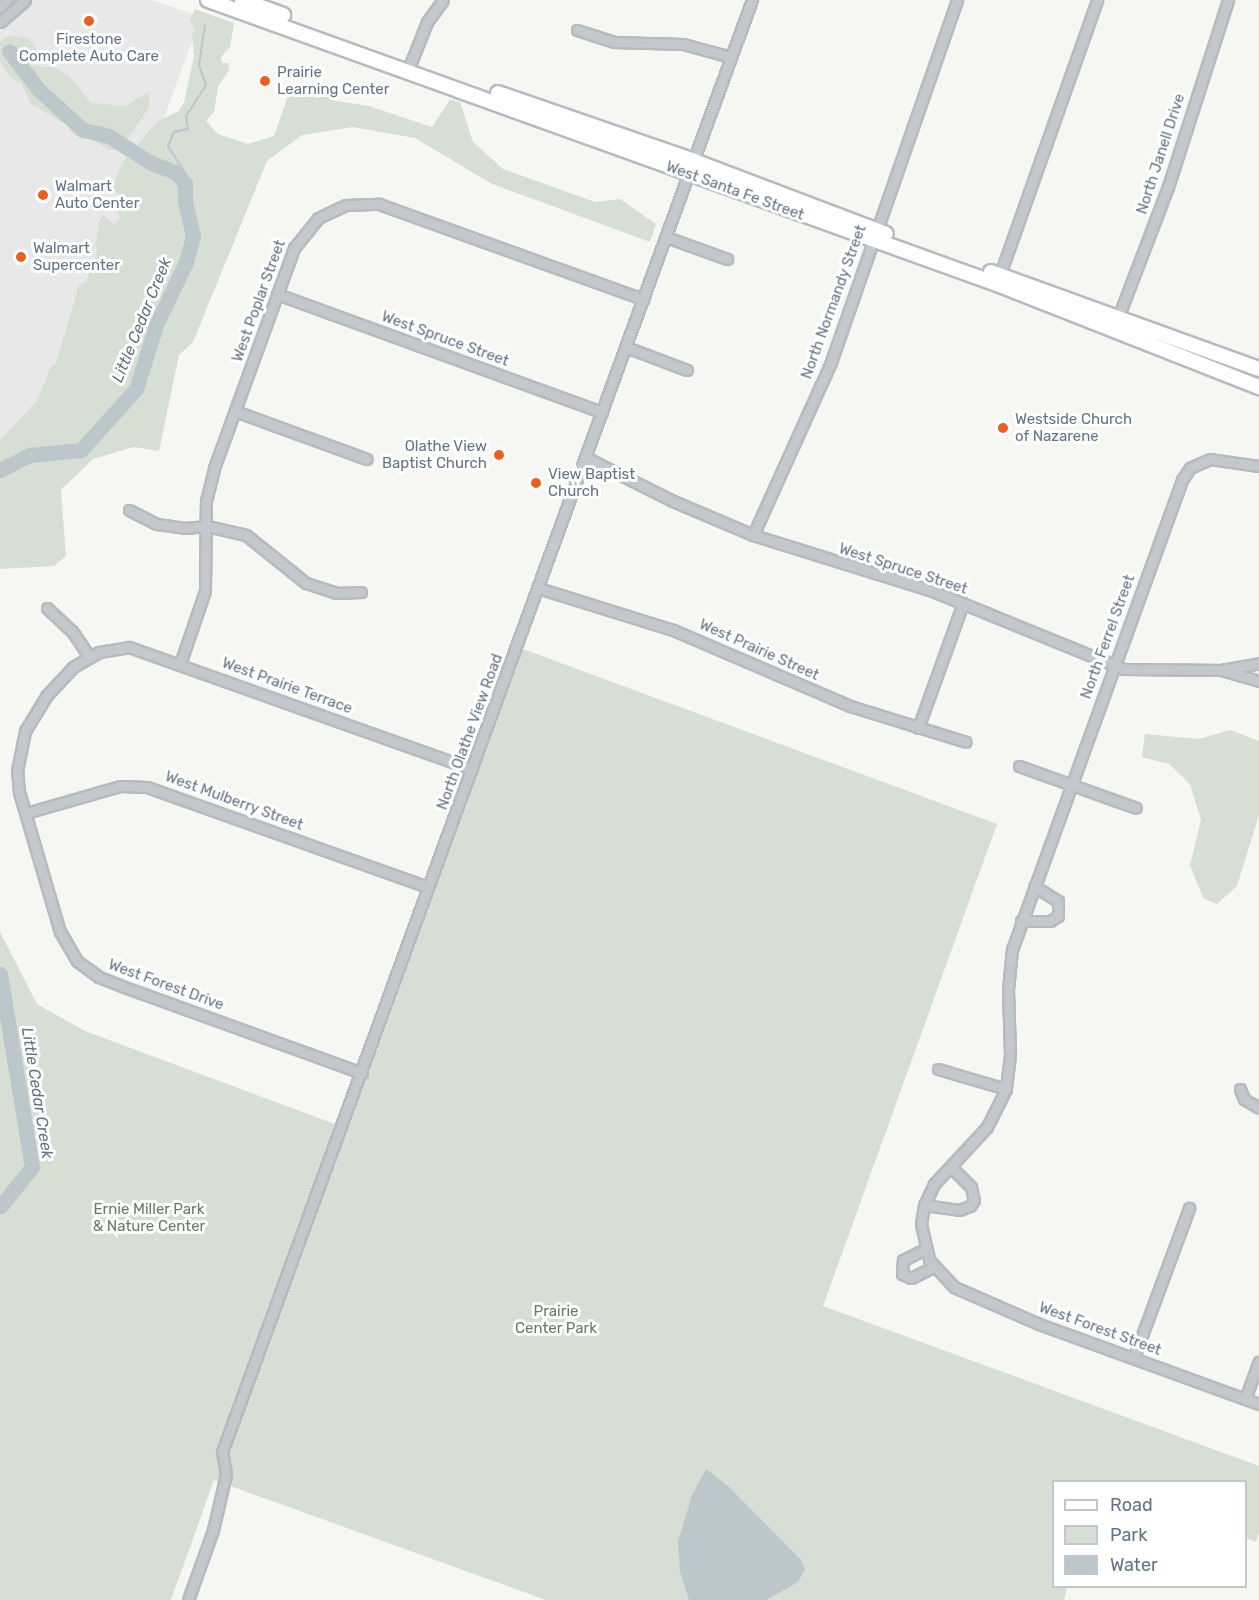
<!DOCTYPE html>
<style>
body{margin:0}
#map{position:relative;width:1259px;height:1600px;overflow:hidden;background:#f6f7f3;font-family:Rubik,sans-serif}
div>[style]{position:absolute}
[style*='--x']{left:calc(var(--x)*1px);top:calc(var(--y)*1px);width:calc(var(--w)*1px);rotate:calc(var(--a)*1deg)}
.built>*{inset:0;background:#e7e8e7}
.green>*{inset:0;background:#d7ded4}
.water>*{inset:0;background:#bcc7cc}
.stream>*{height:2px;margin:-1px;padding:0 1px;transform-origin:1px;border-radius:1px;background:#bcc7cc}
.river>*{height:15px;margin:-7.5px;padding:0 7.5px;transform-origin:7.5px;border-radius:7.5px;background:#bcc7cc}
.roads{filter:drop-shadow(2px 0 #b6bbc0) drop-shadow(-2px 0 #b6bbc0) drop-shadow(0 2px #b6bbc0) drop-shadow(0 -2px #b6bbc0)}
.street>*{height:9px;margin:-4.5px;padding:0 4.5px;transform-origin:4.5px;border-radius:4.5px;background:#c4c7cb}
.secondary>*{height:14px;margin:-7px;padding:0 7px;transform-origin:7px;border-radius:7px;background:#fff}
.dots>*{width:16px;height:16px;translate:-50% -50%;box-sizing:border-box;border:3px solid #fff;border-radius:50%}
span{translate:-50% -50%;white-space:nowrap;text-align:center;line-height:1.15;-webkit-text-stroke:6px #fff;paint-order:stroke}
.poi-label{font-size:15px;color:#657485}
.left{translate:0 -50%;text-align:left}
.right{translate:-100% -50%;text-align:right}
.street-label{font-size:15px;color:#657485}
.park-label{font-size:15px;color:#677c64}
.water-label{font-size:16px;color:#617681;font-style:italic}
.legend{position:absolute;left:1052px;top:1480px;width:195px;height:108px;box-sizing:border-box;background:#fff;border:2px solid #c1c7ce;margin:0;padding:8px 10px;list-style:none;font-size:18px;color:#657485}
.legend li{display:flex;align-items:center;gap:12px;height:30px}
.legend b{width:30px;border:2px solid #c1c7ce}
</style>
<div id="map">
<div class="built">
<div style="clip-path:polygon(0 0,152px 0,201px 17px,0 562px)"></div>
</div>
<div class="green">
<div style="clip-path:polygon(195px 9px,234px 23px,230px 47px,221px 57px,222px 63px,228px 63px,229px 70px,218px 86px,214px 112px,206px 121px,218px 134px,248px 144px,274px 136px,290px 90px,318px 98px,330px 91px,336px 101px,369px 106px,432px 127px,450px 100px,460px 102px,473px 142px,503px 169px,595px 202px,620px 199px,656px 224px,650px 242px,492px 184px,415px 138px,353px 127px,302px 135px,267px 161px,193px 342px,179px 355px,159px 451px,134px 447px,93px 459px,61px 490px,66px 556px,54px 566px,0 569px,0 440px,37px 401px,51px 366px,56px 364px,79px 285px,86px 282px,98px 250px,95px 246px,100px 220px,103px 215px,114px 224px,120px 218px,116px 205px,119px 196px,113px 186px,122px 163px,158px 121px,179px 111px,184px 102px,194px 56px,192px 35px,195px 31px,190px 20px)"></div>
<div style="clip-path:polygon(8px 36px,29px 38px,37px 50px,31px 66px,54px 67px,70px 77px,91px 103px,125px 106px,148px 92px,150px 106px,120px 150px,108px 150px,89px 137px,75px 135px,67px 125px,31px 104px,22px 84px,10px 77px,0 61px,0 42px)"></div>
<div style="clip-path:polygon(523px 649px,997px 824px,823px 1306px,1259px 1466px,1259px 1532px,1256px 1542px,1246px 1538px,1246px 1482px,1054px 1482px,1054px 1586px,1067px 1587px,1064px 1600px,546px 1600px,214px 1480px,171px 1600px,0 1600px,0 932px,37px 1004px,85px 1031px,348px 1129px)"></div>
<div style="clip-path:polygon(1230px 730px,1259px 741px,1259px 815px,1237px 886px,1217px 904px,1203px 898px,1190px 865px,1201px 820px,1190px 784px,1169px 764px,1142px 757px,1145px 734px,1199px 739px)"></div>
</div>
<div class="water">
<div style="clip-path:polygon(706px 1469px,728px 1486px,801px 1560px,805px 1569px,798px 1582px,766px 1600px,689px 1600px,680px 1572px,678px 1542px,692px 1495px)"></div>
</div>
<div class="stream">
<div style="--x:185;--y:183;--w:9;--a:-84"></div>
<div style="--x:186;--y:174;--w:33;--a:-123"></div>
<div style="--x:168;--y:146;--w:15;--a:-67"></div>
<div style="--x:174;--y:132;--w:14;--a:-12"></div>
<div style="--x:188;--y:129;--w:13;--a:-99"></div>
<div style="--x:186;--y:116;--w:37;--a:-57"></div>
<div style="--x:206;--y:85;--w:21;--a:-109"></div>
<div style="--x:199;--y:65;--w:40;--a:-81.5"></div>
</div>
<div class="river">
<div style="--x:0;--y:470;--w:34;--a:-27"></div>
<div style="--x:30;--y:455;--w:51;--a:-5.6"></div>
<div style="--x:81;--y:450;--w:82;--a:-48"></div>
<div style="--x:136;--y:389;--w:67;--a:-72.6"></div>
<div style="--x:156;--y:325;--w:70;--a:-64.5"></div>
<div style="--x:186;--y:262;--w:27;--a:-75"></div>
<div style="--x:193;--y:236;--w:36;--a:-103"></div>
<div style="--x:185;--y:201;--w:18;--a:-90"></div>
<div style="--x:185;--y:183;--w:15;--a:-132"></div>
<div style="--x:175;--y:172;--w:26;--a:-159"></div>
<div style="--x:151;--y:163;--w:50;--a:-147.3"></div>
<div style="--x:109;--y:136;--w:27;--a:-167"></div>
<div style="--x:83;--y:130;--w:59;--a:-137.7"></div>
<div style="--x:39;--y:90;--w:49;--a:-127.6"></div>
<div style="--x:0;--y:974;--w:196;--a:80.6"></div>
<div style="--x:32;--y:1167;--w:51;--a:128.7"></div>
</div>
<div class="roads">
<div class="street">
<div style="--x:0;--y:7;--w:10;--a:-45"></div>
<div style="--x:0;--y:22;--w:33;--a:-41"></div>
<div style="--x:577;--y:30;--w:39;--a:18"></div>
<div style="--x:614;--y:42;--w:69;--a:1.7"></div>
<div style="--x:683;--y:44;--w:50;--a:15.2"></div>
<div style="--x:408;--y:70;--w:52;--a:-68.4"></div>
<div style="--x:427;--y:22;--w:27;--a:-54"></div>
<div style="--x:666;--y:237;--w:65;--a:19.8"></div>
<div style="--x:998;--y:280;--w:297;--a:-70.5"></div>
<div style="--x:277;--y:294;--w:346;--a:20"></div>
<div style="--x:1116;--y:323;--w:146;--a:-69.1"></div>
<div style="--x:1168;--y:187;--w:196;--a:-72.2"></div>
<div style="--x:626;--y:347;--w:65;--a:20.7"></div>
<div style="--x:235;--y:411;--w:140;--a:20"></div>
<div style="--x:585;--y:457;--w:98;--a:26.6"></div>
<div style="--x:673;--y:501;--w:87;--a:23"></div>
<div style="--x:753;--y:535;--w:185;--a:17.3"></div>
<div style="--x:930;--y:590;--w:209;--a:22.2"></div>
<div style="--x:1124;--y:669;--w:97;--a:0.6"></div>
<div style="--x:1221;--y:670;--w:39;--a:-10"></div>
<div style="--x:1259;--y:466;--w:49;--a:-171.9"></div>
<div style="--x:1210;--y:459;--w:22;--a:156"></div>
<div style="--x:1190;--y:468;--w:14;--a:124"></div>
<div style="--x:1182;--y:480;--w:499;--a:109.9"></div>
<div style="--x:1012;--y:949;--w:41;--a:95.6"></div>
<div style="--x:1008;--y:990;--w:65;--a:88.2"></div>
<div style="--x:1010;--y:1055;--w:34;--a:97"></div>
<div style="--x:1006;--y:1089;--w:42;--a:116.6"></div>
<div style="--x:987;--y:1127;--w:78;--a:132.9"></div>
<div style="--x:934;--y:1184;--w:23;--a:115"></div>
<div style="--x:924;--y:1205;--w:19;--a:99"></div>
<div style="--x:921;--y:1224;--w:37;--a:77"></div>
<div style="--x:929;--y:1260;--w:37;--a:47"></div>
<div style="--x:954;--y:1287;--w:93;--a:23.5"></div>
<div style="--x:1039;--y:1324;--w:234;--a:20"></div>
<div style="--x:129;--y:510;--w:31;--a:27"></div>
<div style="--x:157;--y:524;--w:28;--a:8"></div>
<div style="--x:185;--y:528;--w:22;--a:-5"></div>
<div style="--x:207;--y:526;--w:40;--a:13"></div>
<div style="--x:246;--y:535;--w:77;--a:38.7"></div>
<div style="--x:306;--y:583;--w:32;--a:18"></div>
<div style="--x:336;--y:593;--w:25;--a:-2"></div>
<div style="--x:753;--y:535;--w:190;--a:-65.7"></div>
<div style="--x:831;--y:362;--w:383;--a:-70.8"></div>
<div style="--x:538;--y:588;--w:141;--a:17.3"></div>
<div style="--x:673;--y:630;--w:193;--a:23.2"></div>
<div style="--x:850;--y:706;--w:121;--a:17.2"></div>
<div style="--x:47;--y:608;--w:34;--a:43"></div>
<div style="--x:72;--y:631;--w:30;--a:56"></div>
<div style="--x:180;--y:664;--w:77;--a:-71.1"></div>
<div style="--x:205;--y:591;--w:90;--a:-89.4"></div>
<div style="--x:206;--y:501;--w:34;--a:-76"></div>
<div style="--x:214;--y:468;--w:234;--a:-70"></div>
<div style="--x:294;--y:248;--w:38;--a:-51"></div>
<div style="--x:318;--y:218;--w:31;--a:-25"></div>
<div style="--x:346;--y:205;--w:33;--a:-2"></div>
<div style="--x:379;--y:204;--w:281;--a:19.8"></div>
<div style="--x:1221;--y:670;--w:40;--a:16"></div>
<div style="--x:918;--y:728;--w:133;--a:-70.2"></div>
<div style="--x:1019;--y:766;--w:124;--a:19.7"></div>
<div style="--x:26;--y:813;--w:98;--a:-16"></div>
<div style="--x:120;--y:786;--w:27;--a:2"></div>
<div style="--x:147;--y:787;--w:298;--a:19.6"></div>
<div style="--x:1021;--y:921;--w:29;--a:0"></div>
<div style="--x:1050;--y:921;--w:9;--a:-32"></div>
<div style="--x:1058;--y:916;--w:15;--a:-90"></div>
<div style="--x:1058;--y:901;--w:28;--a:-148"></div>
<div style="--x:938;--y:1069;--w:71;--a:16.4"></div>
<div style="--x:362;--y:1073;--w:255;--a:-160.1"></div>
<div style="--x:122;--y:986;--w:25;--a:-159"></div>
<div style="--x:99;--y:977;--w:27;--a:-144"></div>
<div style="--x:77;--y:961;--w:34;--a:-120"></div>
<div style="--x:60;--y:932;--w:146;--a:-106.3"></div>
<div style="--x:19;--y:792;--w:21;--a:-95"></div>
<div style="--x:17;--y:771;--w:41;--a:-78.7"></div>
<div style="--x:25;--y:731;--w:42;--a:-58.6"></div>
<div style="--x:47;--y:695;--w:38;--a:-47"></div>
<div style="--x:73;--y:667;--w:30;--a:-30"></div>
<div style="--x:99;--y:652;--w:30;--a:-9"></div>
<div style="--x:129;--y:647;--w:364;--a:19.6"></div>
<div style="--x:1240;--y:1089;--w:11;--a:68"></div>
<div style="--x:1244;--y:1099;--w:17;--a:31"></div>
<div style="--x:924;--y:1205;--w:35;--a:8"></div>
<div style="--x:959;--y:1210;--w:12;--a:-20"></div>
<div style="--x:970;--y:1206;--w:7;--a:-56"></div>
<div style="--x:974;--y:1200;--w:13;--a:-103"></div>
<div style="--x:971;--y:1187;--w:28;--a:-135"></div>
<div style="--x:925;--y:1249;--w:25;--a:153"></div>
<div style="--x:903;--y:1260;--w:14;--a:94"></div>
<div style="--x:902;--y:1274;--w:10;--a:24"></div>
<div style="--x:911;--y:1278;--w:25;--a:-26"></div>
<div style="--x:1134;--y:1357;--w:159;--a:-69.7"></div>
<div style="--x:1245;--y:1399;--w:40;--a:-69.8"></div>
<div style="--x:188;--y:1600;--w:74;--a:-70.3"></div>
<div style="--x:213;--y:1530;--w:57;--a:-76.9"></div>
<div style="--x:226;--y:1474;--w:22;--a:-100"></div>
<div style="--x:222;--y:1452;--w:1546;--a:-69.95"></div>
</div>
<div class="secondary">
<div style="--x:208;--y:0;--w:839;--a:19.8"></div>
<div style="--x:997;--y:284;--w:282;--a:21.5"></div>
<div style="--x:242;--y:0;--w:44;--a:20.1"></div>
<div style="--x:498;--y:93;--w:207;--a:19.1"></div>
<div style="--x:694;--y:161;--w:205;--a:20.8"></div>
<div style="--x:991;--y:272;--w:285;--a:19.9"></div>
</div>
</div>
<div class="dots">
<div style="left:89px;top:21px;background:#e66024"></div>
<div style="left:265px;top:81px;background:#e66024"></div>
<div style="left:43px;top:195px;background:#e66024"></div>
<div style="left:21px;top:257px;background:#e66024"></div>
<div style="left:1003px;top:428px;background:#e66024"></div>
<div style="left:499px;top:455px;background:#e66024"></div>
<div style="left:536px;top:483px;background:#e66024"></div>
</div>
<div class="poi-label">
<span style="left:89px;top:48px">Firestone<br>Complete Auto Care</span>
<span class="left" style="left:277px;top:81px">Prairie<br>Learning Center</span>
<span class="left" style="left:55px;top:195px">Walmart<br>Auto Center</span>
<span class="left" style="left:33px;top:257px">Walmart<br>Supercenter</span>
<span class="left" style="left:1015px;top:428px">Westside Church<br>of Nazarene</span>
<span class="right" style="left:487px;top:455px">Olathe View<br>Baptist Church</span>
<span class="left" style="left:548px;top:483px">View Baptist<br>Church</span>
</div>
<div class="street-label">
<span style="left:1161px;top:154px;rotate:-72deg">North Janell Drive</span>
<span style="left:735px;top:191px;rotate:20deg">West Santa Fe Street</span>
<span style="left:259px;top:301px;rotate:-70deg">West Poplar Street</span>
<span style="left:834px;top:302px;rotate:-70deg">North Normandy Street</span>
<span style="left:445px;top:339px;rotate:20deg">West Spruce Street</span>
<span style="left:903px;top:569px;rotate:18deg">West Spruce Street</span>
<span style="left:1108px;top:637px;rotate:-70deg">North Ferrel Street</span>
<span style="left:759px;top:650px;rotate:24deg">West Prairie Street</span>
<span style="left:287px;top:686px;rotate:20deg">West Prairie Terrace</span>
<span style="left:470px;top:732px;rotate:-70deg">North Olathe View Road</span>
<span style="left:234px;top:801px;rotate:20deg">West Mulberry Street</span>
<span style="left:166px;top:985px;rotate:20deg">West Forest Drive</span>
<span style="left:1100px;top:1329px;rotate:20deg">West Forest Street</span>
</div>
<div class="park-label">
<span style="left:149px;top:1218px">Ernie Miller Park<br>&amp; Nature Center</span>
<span style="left:556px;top:1320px">Prairie<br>Center Park</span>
</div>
<div class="water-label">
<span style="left:142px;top:320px;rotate:-68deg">Little Cedar Creek</span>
<span style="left:37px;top:1093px;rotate:81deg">Little Cedar Creek</span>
</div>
<ul class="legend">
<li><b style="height:8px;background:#fff"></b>Road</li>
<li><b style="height:16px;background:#d7ded4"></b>Park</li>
<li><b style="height:16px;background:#bcc7cc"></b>Water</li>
</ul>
</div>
